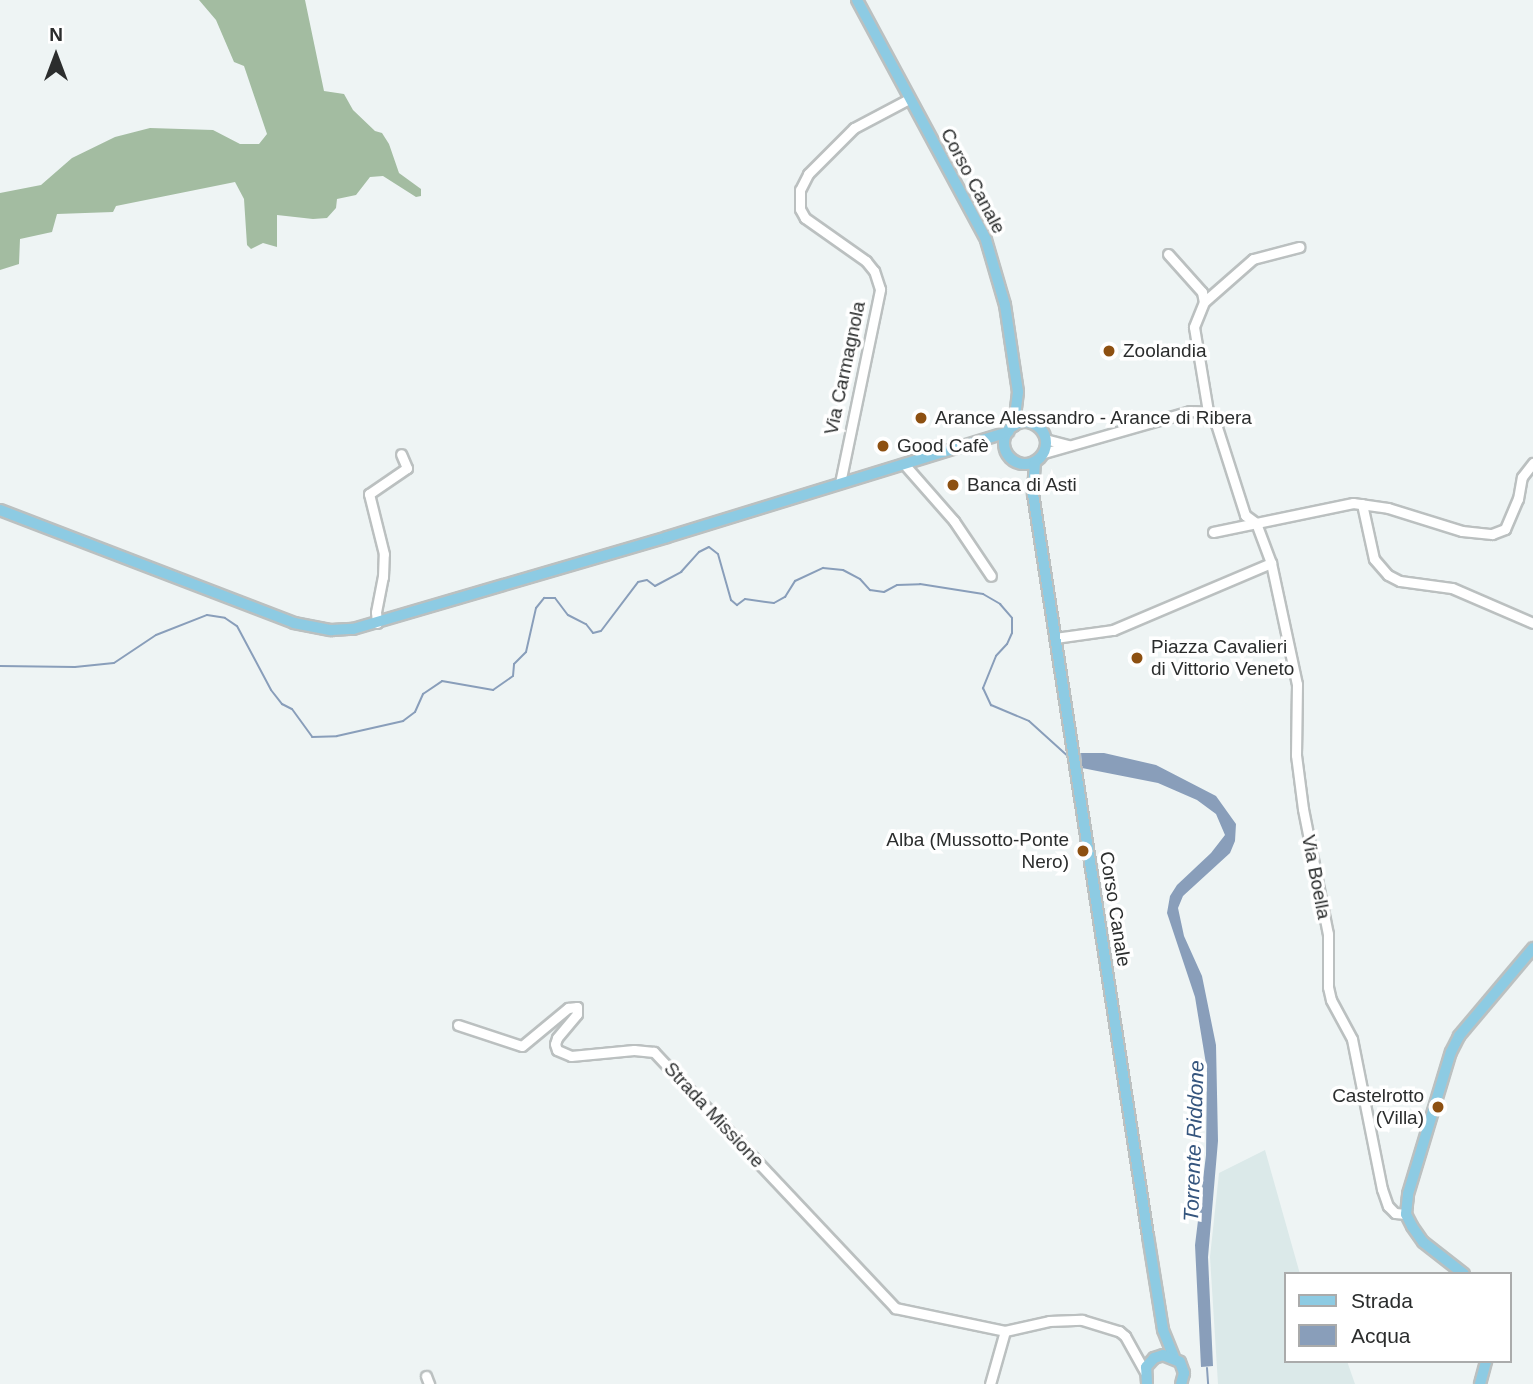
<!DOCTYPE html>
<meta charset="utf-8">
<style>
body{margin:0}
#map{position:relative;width:1533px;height:1384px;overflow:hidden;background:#eef4f4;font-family:Helvetica,sans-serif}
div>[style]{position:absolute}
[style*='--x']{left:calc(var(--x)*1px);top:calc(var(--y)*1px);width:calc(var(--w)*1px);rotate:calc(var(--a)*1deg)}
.built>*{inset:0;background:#dbe9e9}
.forest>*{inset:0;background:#a3bca1}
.water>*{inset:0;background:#899eba}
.stream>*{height:2px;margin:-1px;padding:0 1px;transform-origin:1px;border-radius:1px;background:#899eba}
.roads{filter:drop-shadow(2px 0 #bbc0c0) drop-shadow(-2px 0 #bbc0c0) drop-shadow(0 2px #bbc0c0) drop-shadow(0 -2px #bbc0c0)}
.minor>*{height:9px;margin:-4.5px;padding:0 4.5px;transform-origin:4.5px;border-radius:4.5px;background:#fff}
.major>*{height:10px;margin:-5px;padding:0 5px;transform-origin:5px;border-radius:5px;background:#8dcbe3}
.major>.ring{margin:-5px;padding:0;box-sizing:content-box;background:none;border:10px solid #8dcbe3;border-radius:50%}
.dots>*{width:19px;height:19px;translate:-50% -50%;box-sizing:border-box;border:4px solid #fff;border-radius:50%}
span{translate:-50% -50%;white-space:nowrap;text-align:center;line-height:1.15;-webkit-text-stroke:7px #fff;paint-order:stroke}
.street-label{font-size:19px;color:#2b2d2d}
.poi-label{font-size:19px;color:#2b2d2d}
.left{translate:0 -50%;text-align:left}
.right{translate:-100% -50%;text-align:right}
.water-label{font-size:21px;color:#35557e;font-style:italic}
.legend{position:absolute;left:1284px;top:1272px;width:228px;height:91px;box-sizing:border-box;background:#fff;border:2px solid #aaabab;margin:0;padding:9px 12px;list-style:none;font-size:21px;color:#2b2d2d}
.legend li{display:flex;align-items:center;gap:14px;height:35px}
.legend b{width:35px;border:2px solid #aaabab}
.north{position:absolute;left:21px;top:21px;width:70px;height:70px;-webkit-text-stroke:5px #fff;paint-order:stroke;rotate:0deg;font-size:19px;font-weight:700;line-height:28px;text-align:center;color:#2b2d2d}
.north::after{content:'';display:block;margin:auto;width:24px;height:32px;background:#2b2d2d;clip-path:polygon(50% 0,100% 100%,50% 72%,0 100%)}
</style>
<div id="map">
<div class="built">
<div style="clip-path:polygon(1265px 1150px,1300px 1274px,1286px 1274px,1286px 1361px,1347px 1361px,1355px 1384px,1218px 1384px,1210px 1257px,1219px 1173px)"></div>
</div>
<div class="forest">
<div style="clip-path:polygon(199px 0,305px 0,324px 91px,344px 94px,353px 110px,375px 131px,382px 133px,389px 144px,399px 173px,421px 189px,421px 196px,416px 197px,383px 176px,370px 177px,356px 195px,337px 199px,336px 208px,327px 218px,313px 219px,277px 215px,277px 247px,263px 243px,251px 249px,247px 245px,244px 199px,235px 182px,116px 206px,113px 212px,57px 214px,52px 232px,20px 239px,19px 264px,0 270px,0 193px,41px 185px,72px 158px,115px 137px,150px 128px,213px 130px,240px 144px,259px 144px,267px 134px,244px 66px,234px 62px,216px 20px)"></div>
</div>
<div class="water">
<div style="clip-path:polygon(1081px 753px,1104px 753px,1156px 765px,1216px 796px,1236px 824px,1235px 841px,1230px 853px,1183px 896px,1178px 908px,1184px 936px,1202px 976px,1216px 1045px,1218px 1141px,1208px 1257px,1213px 1366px,1201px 1367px,1195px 1245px,1206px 1155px,1207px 1070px,1195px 997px,1167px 913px,1170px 896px,1177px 885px,1211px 853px,1225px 835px,1216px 814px,1197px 800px,1158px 783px,1082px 768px)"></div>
</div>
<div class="stream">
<div style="--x:0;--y:666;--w:75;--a:0.8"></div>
<div style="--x:75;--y:667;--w:39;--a:-6"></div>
<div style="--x:114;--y:663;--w:50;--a:-33.7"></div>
<div style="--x:156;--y:635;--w:55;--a:-21.4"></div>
<div style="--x:207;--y:615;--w:18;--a:9"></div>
<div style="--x:225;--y:618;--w:14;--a:34"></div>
<div style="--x:237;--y:626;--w:72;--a:62"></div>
<div style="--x:271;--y:690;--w:18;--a:52"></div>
<div style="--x:282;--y:704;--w:11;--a:27"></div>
<div style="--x:292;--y:709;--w:34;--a:54"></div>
<div style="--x:312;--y:737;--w:25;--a:-2"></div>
<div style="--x:337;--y:736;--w:68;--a:-12.8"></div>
<div style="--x:403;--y:721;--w:15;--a:-37"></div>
<div style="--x:415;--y:712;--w:20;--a:-66"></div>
<div style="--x:423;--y:694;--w:23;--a:-34"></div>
<div style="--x:442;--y:681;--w:52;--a:10"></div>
<div style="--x:493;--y:690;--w:24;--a:-35"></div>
<div style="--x:513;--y:676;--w:12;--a:-85"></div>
<div style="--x:514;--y:664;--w:17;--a:-45"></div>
<div style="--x:526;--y:652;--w:45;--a:-77.2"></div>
<div style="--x:536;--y:608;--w:13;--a:-51"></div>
<div style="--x:544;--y:598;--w:11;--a:0"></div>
<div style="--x:555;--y:598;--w:21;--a:53"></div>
<div style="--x:568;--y:615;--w:20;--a:27"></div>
<div style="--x:586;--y:624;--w:11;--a:52"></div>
<div style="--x:593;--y:633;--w:8;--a:-14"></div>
<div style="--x:601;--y:631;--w:61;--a:-52.9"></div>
<div style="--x:638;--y:582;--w:9;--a:-13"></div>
<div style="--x:647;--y:580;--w:10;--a:37"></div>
<div style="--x:655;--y:586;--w:30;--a:-28"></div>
<div style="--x:681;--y:572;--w:27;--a:-48"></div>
<div style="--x:699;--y:552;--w:11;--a:-27"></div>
<div style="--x:709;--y:547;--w:11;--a:38"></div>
<div style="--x:718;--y:554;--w:48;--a:74.2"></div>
<div style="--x:731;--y:600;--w:8;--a:40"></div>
<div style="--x:737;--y:605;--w:10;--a:-37"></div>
<div style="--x:745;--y:599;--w:29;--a:8"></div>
<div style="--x:774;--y:603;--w:13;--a:-29"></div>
<div style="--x:785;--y:597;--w:19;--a:-58"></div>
<div style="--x:795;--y:581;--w:31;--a:-25"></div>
<div style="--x:823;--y:568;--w:20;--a:6"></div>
<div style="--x:843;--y:570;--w:19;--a:28"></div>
<div style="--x:860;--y:579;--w:15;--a:48"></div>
<div style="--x:870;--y:590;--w:14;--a:8"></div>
<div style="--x:884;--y:592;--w:15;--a:-28"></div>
<div style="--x:897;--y:585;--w:23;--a:-2"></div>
<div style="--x:920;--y:584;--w:64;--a:9"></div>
<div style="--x:983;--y:594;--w:20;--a:30"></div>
<div style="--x:1000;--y:604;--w:18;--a:49"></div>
<div style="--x:1012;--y:618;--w:15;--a:90"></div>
<div style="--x:1012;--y:633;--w:12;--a:114"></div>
<div style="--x:1007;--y:644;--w:16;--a:133"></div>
<div style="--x:996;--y:656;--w:35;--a:112"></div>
<div style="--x:983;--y:688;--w:19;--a:65"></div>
<div style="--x:991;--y:705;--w:41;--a:22.8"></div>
<div style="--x:1029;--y:721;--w:57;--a:42.1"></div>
<div style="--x:1207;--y:1368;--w:16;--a:86"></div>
</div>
<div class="roads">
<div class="minor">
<div style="--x:1168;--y:254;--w:51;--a:48.2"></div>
<div style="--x:1202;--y:292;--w:10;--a:79"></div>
<div style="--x:1204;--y:302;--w:27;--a:112"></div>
<div style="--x:1194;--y:327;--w:86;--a:80.6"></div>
<div style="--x:1208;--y:412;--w:14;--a:56"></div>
<div style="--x:1216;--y:424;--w:96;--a:72.3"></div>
<div style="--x:1245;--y:515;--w:14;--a:36"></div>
<div style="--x:1256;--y:523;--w:43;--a:69.4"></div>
<div style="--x:1271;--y:563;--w:124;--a:77.9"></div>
<div style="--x:1297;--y:684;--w:71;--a:90.8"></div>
<div style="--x:1296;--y:755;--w:54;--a:82.6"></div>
<div style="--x:1303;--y:809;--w:127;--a:78.7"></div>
<div style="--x:1328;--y:934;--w:53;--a:90"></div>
<div style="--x:1328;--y:987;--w:13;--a:77"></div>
<div style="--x:1331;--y:1000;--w:44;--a:61.7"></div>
<div style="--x:1352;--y:1039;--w:153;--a:78.7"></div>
<div style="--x:1382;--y:1189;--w:18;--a:71"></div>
<div style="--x:1388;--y:1206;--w:10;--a:45"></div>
<div style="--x:1395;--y:1213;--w:11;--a:5"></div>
<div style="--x:1204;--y:302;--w:65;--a:-41.3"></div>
<div style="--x:1253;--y:259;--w:48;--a:-14.6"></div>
<div style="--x:1045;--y:439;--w:24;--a:15"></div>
<div style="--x:1044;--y:453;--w:152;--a:-16"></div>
<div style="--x:1190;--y:411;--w:18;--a:3"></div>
<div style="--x:904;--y:464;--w:76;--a:48.7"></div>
<div style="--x:954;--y:521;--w:66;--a:56.1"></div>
<div style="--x:840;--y:483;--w:198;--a:-78.3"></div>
<div style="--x:880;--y:289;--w:19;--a:-108"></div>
<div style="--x:874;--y:271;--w:13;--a:-129"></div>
<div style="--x:866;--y:261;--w:75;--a:-144.8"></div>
<div style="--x:805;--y:218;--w:10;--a:-119"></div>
<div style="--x:800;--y:209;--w:19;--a:-90"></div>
<div style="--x:800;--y:190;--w:18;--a:-63"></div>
<div style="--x:808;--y:174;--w:65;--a:-45"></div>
<div style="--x:854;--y:128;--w:62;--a:-27.8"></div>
<div style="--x:1362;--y:504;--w:56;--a:77.7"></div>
<div style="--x:1374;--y:559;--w:21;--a:49"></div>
<div style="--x:1388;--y:575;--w:13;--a:27"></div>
<div style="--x:1400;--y:581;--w:52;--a:7.7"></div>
<div style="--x:1452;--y:588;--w:88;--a:23.4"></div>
<div style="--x:1213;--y:532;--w:143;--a:-11.7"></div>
<div style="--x:1353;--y:503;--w:35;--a:8"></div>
<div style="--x:1388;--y:508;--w:77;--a:17.3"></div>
<div style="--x:1462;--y:531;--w:30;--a:6"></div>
<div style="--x:1492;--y:534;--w:14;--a:-21"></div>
<div style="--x:1505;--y:529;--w:33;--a:-67"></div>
<div style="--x:1518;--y:499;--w:22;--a:-80"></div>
<div style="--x:1522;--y:477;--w:18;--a:-52"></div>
<div style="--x:377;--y:623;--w:11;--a:-95"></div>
<div style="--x:376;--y:612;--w:36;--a:-79"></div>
<div style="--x:383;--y:577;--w:23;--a:-88"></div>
<div style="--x:384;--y:554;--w:62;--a:-104"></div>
<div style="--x:369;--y:494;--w:46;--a:-34.4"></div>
<div style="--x:407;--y:468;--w:15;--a:-113"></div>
<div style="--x:1055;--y:638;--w:59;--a:-7.9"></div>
<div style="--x:1113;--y:630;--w:172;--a:-23"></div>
<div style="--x:458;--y:1025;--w:67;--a:18.2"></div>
<div style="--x:522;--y:1046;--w:60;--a:-39.6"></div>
<div style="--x:568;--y:1008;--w:9;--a:-6"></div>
<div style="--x:577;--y:1007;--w:7;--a:90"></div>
<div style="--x:577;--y:1014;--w:31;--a:130"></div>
<div style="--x:557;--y:1038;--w:6;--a:108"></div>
<div style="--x:555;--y:1044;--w:6;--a:72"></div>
<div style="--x:557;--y:1050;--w:15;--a:23"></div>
<div style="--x:571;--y:1056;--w:63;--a:-5.4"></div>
<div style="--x:634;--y:1050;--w:20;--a:6"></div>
<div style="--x:654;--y:1052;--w:352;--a:46.7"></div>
<div style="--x:895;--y:1308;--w:112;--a:11.8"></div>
<div style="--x:426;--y:1376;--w:9;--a:69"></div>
<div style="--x:990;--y:1384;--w:55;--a:-74.2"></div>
<div style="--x:1005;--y:1331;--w:45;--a:-12.8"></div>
<div style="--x:1049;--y:1321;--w:33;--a:-2"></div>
<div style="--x:1082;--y:1320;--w:39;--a:17"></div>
<div style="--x:1119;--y:1331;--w:8;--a:40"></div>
<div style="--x:1125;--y:1336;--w:41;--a:60.9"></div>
</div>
<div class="major">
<div style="--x:857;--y:0;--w:272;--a:61.7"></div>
<div style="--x:986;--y:240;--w:68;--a:73.7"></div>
<div style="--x:1005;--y:305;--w:88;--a:81.5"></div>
<div style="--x:1018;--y:392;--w:34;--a:97"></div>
<div class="ring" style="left:1004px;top:422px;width:32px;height:32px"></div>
<div style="--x:1035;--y:462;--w:32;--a:94"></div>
<div style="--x:1033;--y:494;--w:751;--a:81.19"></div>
<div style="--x:1148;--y:1236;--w:95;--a:80.9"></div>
<div style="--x:1163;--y:1330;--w:29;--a:68"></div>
<div style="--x:0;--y:510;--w:315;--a:21"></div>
<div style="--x:294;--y:623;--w:38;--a:11"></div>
<div style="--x:331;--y:630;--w:22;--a:-3"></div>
<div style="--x:353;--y:629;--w:327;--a:-16.3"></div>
<div style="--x:667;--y:537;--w:357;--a:-17.1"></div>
<div style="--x:1464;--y:1274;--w:52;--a:-142"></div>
<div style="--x:1423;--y:1242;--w:19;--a:-125"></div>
<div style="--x:1412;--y:1226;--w:13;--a:-117"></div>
<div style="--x:1406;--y:1214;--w:20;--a:-84"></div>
<div style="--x:1408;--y:1194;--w:148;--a:-73.2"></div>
<div style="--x:1451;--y:1052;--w:18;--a:-63"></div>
<div style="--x:1459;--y:1036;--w:115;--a:-49.9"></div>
<div style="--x:1147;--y:1384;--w:17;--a:-93"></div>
<div style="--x:1146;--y:1367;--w:12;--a:-48"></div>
<div style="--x:1154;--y:1358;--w:9;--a:-18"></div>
<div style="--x:1163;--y:1355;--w:18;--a:22"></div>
<div style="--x:1180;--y:1362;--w:12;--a:70"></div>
<div style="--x:1184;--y:1373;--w:11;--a:105"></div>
<div style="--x:1480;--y:1384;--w:24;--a:-75"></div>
</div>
</div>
<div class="dots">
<div style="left:1109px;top:351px;background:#8d5011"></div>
<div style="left:921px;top:418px;background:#8d5011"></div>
<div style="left:883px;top:446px;background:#8d5011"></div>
<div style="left:953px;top:485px;background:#8d5011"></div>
<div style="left:1137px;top:658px;background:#8d5011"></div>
<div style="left:1083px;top:851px;background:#8d5011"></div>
<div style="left:1438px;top:1107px;background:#8d5011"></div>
</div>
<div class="street-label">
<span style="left:973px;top:181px;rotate:62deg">Corso Canale</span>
<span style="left:845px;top:368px;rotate:-78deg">Via Carmagnola</span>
<span style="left:1316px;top:877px;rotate:79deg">Via Boella</span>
<span style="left:1115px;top:909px;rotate:81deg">Corso Canale</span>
<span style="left:714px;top:1115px;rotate:47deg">Strada Missione</span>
</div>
<div class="poi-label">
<span class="left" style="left:1123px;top:351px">Zoolandia</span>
<span class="left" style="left:935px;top:418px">Arance Alessandro - Arance di Ribera</span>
<span class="left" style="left:897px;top:446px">Good Cafè</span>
<span class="left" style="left:967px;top:485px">Banca di Asti</span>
<span class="left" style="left:1151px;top:658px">Piazza Cavalieri<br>di Vittorio Veneto</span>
<span class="right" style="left:1069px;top:851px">Alba (Mussotto-Ponte<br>Nero)</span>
<span class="right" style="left:1424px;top:1107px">Castelrotto<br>(Villa)</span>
</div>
<div class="water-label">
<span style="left:1194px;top:1141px;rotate:-88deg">Torrente Riddone</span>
</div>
<ul class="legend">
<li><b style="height:9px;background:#8dcbe3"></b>Strada</li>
<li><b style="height:19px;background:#899eba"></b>Acqua</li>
</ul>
<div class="north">N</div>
</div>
